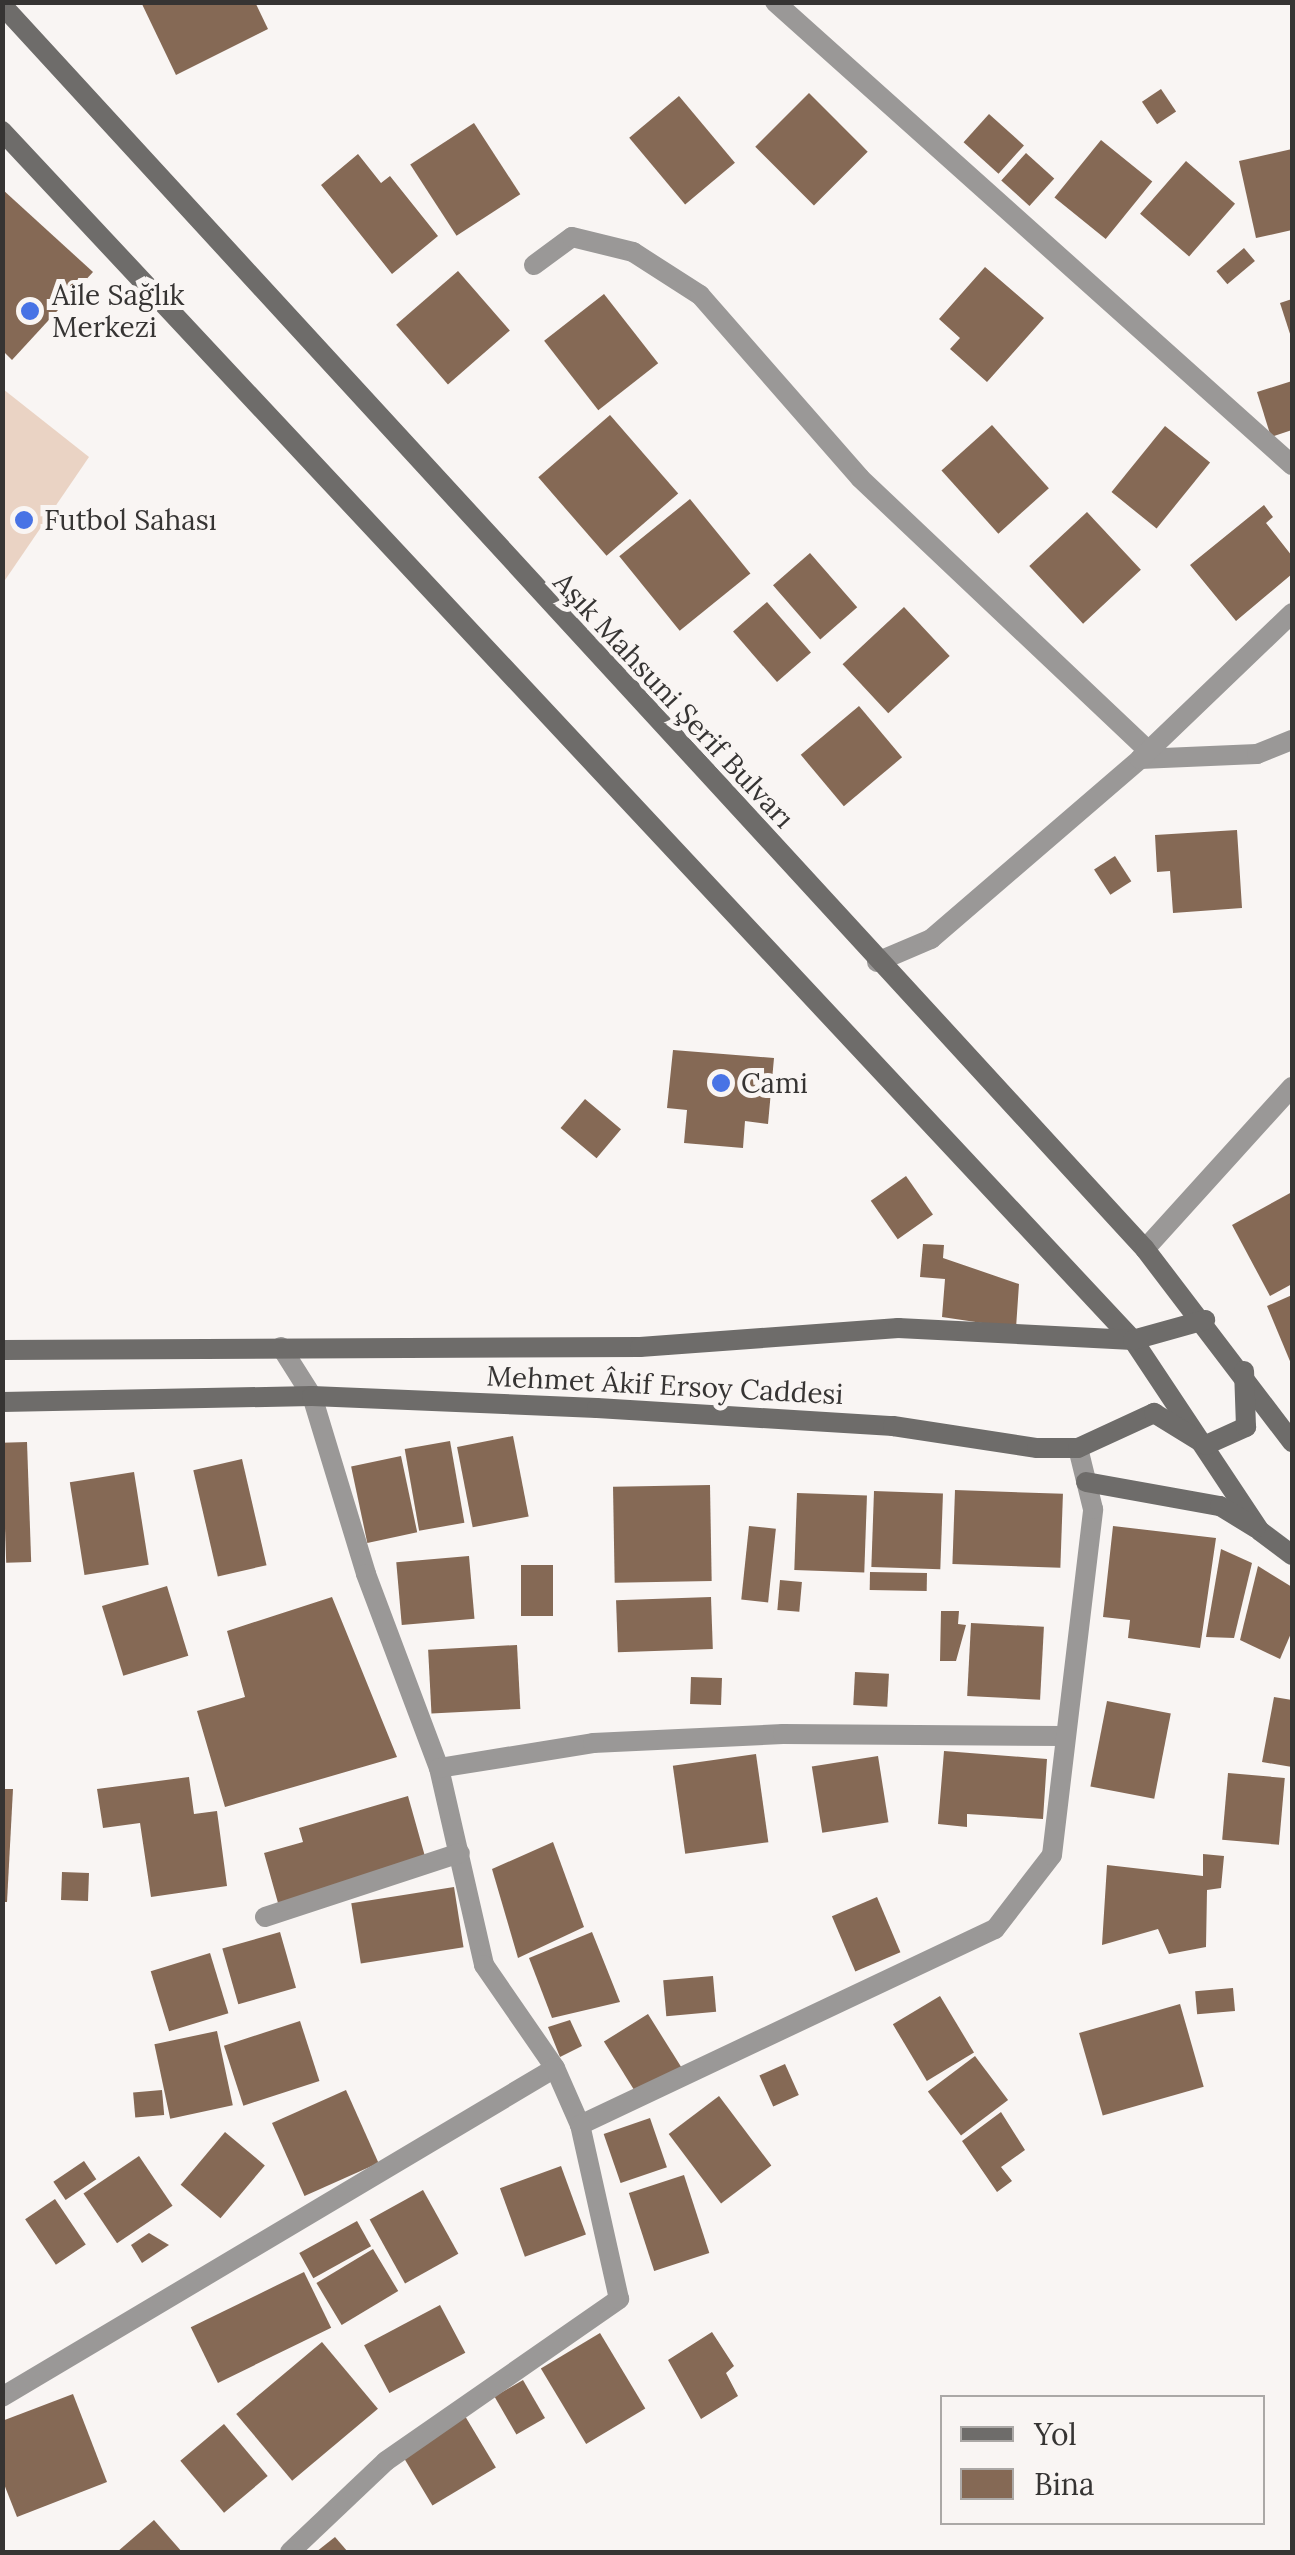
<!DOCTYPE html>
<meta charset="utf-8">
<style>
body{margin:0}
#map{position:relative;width:1295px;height:2555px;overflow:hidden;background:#f9f5f3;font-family:Lora,serif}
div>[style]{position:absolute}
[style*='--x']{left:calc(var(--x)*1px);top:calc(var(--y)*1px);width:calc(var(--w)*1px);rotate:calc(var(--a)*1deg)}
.green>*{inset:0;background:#ead3c4}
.building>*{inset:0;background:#856955;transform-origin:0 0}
.minor>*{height:20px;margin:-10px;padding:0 10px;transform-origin:10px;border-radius:10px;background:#9a9897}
.secondary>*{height:20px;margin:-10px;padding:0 10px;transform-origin:10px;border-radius:10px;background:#6e6c6a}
.dots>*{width:28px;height:28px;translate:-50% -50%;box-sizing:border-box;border:5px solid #f9f5f3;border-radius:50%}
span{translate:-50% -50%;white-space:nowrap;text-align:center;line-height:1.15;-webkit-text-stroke:10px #f9f5f3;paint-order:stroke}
.poi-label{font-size:28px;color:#363433}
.left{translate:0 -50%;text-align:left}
.street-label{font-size:28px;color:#363433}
.frame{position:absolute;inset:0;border:5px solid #363433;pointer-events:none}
.legend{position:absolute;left:940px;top:2395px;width:325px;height:130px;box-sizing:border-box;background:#f9f5f3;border:2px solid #aba8a6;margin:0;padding:12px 18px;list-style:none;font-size:30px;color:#363433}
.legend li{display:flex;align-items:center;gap:20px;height:50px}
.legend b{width:50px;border:2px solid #aba8a6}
</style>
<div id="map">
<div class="green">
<div style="clip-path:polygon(3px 389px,89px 457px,3px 583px)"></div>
</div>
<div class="building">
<div style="clip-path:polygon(141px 2px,255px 2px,268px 29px,176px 75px)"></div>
<div style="left:1161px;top:89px;width:27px;height:23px;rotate:56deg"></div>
<div style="left:809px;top:93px;width:83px;height:76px;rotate:45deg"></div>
<div style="left:679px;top:96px;width:87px;height:65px;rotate:50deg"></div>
<div style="left:989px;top:114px;width:47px;height:38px;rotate:42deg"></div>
<div style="left:474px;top:123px;width:85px;height:76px;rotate:57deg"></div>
<div style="left:1101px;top:140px;width:66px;height:74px;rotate:39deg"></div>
<div style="clip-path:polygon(1292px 149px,1292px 230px,1256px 238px,1239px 161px)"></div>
<div style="left:1026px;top:153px;width:38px;height:37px;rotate:42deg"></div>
<div style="clip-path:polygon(358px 154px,381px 183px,390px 176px,438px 236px,392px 274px,321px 185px)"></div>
<div style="left:1186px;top:161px;width:65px;height:70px;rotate:41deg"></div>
<div style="clip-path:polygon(2px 189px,93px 272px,12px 360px,2px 350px)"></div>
<div style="left:1244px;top:248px;width:17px;height:36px;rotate:50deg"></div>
<div style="clip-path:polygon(985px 267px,1044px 318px,987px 382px,950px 349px,960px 338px,939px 319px)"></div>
<div style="left:458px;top:271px;width:79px;height:82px;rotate:49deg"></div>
<div style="left:604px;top:294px;width:88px;height:76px;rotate:52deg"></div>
<div style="clip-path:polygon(1292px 299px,1292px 340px,1280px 303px)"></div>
<div style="clip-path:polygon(1292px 381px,1292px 430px,1271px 437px,1257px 392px)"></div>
<div style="left:610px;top:415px;width:104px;height:95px;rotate:49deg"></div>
<div style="left:992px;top:425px;width:85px;height:68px;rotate:48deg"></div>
<div style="left:1165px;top:426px;width:58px;height:85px;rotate:39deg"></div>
<div style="left:690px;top:499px;width:96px;height:91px;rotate:51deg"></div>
<div style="clip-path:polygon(1264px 505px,1273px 517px,1266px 523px,1292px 556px,1292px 574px,1236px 621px,1190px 565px)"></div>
<div style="left:1087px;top:512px;width:79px;height:79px;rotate:47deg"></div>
<div style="left:810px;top:553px;width:72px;height:49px;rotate:49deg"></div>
<div style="left:767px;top:602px;width:67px;height:45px;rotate:49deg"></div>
<div style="left:904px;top:607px;width:67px;height:84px;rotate:47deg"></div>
<div style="left:859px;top:706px;width:67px;height:76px;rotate:50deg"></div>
<div style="clip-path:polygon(1237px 830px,1242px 908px,1173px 913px,1170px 871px,1157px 872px,1155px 835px)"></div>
<div style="left:1115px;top:856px;width:30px;height:25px;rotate:57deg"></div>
<div style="clip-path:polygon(673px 1050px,774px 1058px,768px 1124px,745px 1121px,743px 1148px,684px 1143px,687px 1110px,667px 1108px)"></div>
<div style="left:585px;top:1099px;width:47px;height:38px;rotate:40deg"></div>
<div style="left:906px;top:1176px;width:47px;height:43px;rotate:55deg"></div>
<div style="clip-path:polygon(1292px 1192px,1292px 1284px,1270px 1296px,1232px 1225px)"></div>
<div style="clip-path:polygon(923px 1244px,944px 1245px,943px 1258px,1019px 1284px,1016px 1328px,942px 1317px,945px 1279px,920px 1277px)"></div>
<div style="clip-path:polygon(1292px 1295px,1292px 1366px,1267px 1306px)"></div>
<div style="left:513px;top:1436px;width:82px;height:57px;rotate:79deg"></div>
<div style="left:450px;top:1441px;width:83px;height:46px;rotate:80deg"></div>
<div style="left:27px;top:1442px;width:120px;height:25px;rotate:88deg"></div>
<div style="left:401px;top:1456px;width:78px;height:51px;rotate:78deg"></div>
<div style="left:242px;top:1459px;width:109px;height:50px;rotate:77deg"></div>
<div style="left:134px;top:1472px;width:94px;height:65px;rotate:81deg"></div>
<div style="left:710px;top:1485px;width:96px;height:97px;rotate:89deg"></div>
<div style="left:955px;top:1490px;width:108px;height:74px;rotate:2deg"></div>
<div style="left:874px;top:1491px;width:69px;height:76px;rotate:2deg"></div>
<div style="left:797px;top:1493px;width:70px;height:77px;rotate:2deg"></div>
<div style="left:749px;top:1526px;width:27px;height:74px;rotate:6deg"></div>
<div style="clip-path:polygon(1113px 1526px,1216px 1538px,1200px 1648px,1128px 1638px,1130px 1620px,1103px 1617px)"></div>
<div style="clip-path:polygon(1221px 1549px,1252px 1563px,1234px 1638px,1206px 1637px)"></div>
<div style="left:469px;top:1556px;width:63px;height:73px;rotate:85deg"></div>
<div style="left:521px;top:1565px;width:32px;height:51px"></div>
<div style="clip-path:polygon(1258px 1566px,1292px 1587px,1292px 1631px,1280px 1659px,1240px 1640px)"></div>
<div style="left:870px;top:1572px;width:57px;height:18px;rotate:1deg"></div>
<div style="left:780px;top:1580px;width:22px;height:30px;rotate:5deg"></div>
<div style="left:167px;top:1586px;width:73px;height:68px;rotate:73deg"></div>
<div style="clip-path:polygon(332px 1597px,397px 1757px,225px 1807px,197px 1711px,245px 1697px,227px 1631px)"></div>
<div style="left:711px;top:1597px;width:52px;height:95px;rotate:88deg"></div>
<div style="clip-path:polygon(941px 1611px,959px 1611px,958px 1624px,966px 1625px,956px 1661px,940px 1661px)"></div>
<div style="left:971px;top:1623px;width:73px;height:73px;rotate:3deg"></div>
<div style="left:517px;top:1645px;width:64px;height:89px;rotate:87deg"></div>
<div style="left:855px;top:1672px;width:34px;height:33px;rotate:3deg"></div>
<div style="left:691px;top:1677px;width:31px;height:27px;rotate:2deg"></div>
<div style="clip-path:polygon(1274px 1697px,1292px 1700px,1292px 1767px,1262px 1762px)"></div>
<div style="left:1107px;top:1701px;width:65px;height:87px;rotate:11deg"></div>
<div style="clip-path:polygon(944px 1751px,1047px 1759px,1043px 1819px,967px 1814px,967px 1827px,938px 1824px)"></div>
<div style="left:756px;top:1754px;width:89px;height:84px;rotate:82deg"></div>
<div style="left:878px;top:1756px;width:67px;height:67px;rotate:81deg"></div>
<div style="left:1228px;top:1773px;width:57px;height:67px;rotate:5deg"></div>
<div style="clip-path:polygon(189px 1777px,194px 1814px,217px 1811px,227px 1886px,151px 1897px,140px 1823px,103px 1828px,97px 1789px)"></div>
<div style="clip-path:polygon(2px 1789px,13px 1789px,7px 1902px,2px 1902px)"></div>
<div style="clip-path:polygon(408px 1796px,426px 1860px,278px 1903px,264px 1853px,303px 1842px,299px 1828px)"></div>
<div style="clip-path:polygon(553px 1842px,584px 1927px,518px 1958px,492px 1869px)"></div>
<div style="clip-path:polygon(1203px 1854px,1224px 1856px,1221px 1888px,1207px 1890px,1206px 1947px,1169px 1954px,1158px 1929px,1102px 1945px,1107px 1865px,1203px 1876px)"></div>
<div style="left:62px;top:1872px;width:27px;height:28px;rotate:2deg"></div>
<div style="left:454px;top:1887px;width:61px;height:104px;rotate:81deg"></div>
<div style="left:877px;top:1897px;width:60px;height:49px;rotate:67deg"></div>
<div style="left:280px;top:1932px;width:58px;height:60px;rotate:74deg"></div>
<div style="clip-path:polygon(592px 1932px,620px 2002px,552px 2018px,529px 1958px)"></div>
<div style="left:210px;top:1953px;width:63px;height:62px;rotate:73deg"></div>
<div style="left:713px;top:1976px;width:36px;height:50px;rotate:85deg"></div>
<div style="left:1233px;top:1988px;width:23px;height:38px;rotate:85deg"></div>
<div style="left:940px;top:1996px;width:66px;height:55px;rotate:59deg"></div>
<div style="left:1180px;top:2004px;width:86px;height:105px;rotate:74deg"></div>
<div style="left:648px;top:2014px;width:65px;height:52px;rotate:58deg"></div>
<div style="clip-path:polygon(570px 2020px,582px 2046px,560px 2057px,548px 2027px)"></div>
<div style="left:300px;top:2021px;width:63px;height:80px;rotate:72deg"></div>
<div style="left:217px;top:2031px;width:76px;height:64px;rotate:78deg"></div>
<div style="left:975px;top:2056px;width:55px;height:59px;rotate:53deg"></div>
<div style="left:785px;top:2064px;width:34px;height:28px;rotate:66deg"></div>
<div style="left:162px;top:2090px;width:25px;height:29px;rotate:85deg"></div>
<div style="left:346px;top:2090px;width:80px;height:81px;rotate:66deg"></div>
<div style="left:719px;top:2096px;width:87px;height:63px;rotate:53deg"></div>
<div style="clip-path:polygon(1001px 2112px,1025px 2150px,1001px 2167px,1012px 2181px,997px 2192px,962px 2141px)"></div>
<div style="left:650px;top:2118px;width:52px;height:49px;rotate:71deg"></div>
<div style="left:225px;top:2132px;width:52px;height:69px;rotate:40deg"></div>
<div style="left:139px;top:2156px;width:60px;height:67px;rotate:56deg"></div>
<div style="left:84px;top:2161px;width:22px;height:37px;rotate:56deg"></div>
<div style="left:561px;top:2166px;width:73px;height:65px;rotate:70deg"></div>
<div style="left:684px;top:2175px;width:82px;height:58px;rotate:72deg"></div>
<div style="left:423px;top:2190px;width:73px;height:61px;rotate:61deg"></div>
<div style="left:55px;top:2199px;width:55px;height:36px;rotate:56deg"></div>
<div style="left:357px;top:2221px;width:29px;height:66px;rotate:61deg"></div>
<div style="clip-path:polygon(149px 2233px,169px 2245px,142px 2263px,131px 2245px)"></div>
<div style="left:373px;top:2249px;width:49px;height:66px;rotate:59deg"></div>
<div style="left:304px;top:2272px;width:62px;height:126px;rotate:64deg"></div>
<div style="left:440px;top:2305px;width:54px;height:86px;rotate:62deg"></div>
<div style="clip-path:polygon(712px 2332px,734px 2366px,726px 2373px,738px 2396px,701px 2419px,668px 2360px)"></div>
<div style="left:600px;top:2333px;width:88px;height:69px;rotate:59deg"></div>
<div style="left:322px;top:2342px;width:87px;height:112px;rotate:50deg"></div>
<div style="left:523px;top:2380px;width:44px;height:33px;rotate:60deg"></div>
<div style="clip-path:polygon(73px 2394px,107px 2482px,17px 2517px,2px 2479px,2px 2421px)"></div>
<div style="left:465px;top:2416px;width:60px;height:74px;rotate:59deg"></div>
<div style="left:224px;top:2424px;width:68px;height:57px;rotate:50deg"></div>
<div style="clip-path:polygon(154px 2520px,182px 2552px,117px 2552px)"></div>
<div style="clip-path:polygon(335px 2537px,348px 2552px,316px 2552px)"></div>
</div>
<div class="minor">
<div style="--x:775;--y:2;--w:694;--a:41.85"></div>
<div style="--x:534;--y:265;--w:47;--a:-36.4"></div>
<div style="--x:572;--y:237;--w:63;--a:13.8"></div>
<div style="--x:633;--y:252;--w:80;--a:32.7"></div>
<div style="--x:700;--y:295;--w:243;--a:48.8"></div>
<div style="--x:860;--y:478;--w:398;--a:43.4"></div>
<div style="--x:1140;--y:759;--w:117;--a:-2.4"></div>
<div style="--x:1257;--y:754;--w:38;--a:-22"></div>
<div style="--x:877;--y:962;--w:59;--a:-23.1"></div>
<div style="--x:931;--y:939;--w:276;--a:-40.7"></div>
<div style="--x:1140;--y:759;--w:211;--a:-43.8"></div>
<div style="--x:1145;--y:1249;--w:219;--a:-47.8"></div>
<div style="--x:281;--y:1347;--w:58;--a:57.7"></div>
<div style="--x:312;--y:1396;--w:186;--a:73.1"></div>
<div style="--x:366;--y:1574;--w:207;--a:69.4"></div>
<div style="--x:439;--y:1768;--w:202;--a:77.1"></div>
<div style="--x:484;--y:1965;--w:125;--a:55.4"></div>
<div style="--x:439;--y:1768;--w:156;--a:-9.2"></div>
<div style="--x:593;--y:1743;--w:190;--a:-2.7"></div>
<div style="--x:783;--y:1734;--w:280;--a:0.4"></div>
<div style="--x:265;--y:1917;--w:205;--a:-18.2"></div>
<div style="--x:2;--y:2397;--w:643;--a:-30.75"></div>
<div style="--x:555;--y:2068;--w:62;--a:66.3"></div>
<div style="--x:580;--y:2125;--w:459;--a:-25.3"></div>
<div style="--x:995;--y:1929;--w:93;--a:-52.4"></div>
<div style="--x:1052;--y:1855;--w:348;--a:-83.2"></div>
<div style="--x:1093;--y:1509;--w:63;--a:-103.8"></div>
<div style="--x:290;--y:2552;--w:132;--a:-43.5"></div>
<div style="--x:386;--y:2461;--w:284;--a:-34.8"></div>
<div style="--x:619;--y:2299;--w:178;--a:-102.6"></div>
</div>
<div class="secondary">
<div style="--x:2;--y:5;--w:1689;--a:47.42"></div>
<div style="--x:1145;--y:1249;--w:243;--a:52.7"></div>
<div style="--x:2;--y:131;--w:1656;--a:46.91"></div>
<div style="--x:1133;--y:1340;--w:229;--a:56.4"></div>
<div style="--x:1260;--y:1531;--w:40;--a:37"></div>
<div style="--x:2;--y:1350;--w:638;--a:-0.27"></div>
<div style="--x:640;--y:1347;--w:259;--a:-4.2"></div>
<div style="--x:898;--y:1328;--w:235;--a:2.9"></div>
<div style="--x:1133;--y:1340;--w:75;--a:-15.5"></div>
<div style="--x:2;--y:1402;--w:310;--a:-1.1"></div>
<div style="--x:312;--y:1396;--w:285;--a:2.4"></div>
<div style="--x:597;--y:1408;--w:297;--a:3.5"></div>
<div style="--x:893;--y:1426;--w:146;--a:8.7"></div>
<div style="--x:1037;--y:1448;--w:41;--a:0"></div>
<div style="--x:1078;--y:1448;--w:84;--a:-24.7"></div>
<div style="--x:1154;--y:1413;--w:61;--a:31.6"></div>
<div style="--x:1206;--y:1445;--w:44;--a:-24.2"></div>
<div style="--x:1246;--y:1427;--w:56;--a:-92"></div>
<div style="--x:1086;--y:1482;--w:136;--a:10.2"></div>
<div style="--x:1220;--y:1506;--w:42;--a:31.4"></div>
</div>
<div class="dots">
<div style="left:30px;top:311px;background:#4873e5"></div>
<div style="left:24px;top:520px;background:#4873e5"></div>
<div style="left:721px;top:1083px;background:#4873e5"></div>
</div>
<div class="poi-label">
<span class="left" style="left:52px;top:311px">Aile Sağlık<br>Merkezi</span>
<span class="left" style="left:44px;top:520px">Futbol Sahası</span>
<span class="left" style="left:741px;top:1083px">Cami</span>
</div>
<div class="street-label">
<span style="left:674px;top:700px;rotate:47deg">Aşık Mahsuni Şerif Bulvarı</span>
<span style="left:665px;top:1385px;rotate:3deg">Mehmet Âkif Ersoy Caddesi</span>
</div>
<div class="frame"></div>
<ul class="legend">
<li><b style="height:12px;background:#6e6c6a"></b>Yol</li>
<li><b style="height:28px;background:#856955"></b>Bina</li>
</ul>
</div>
